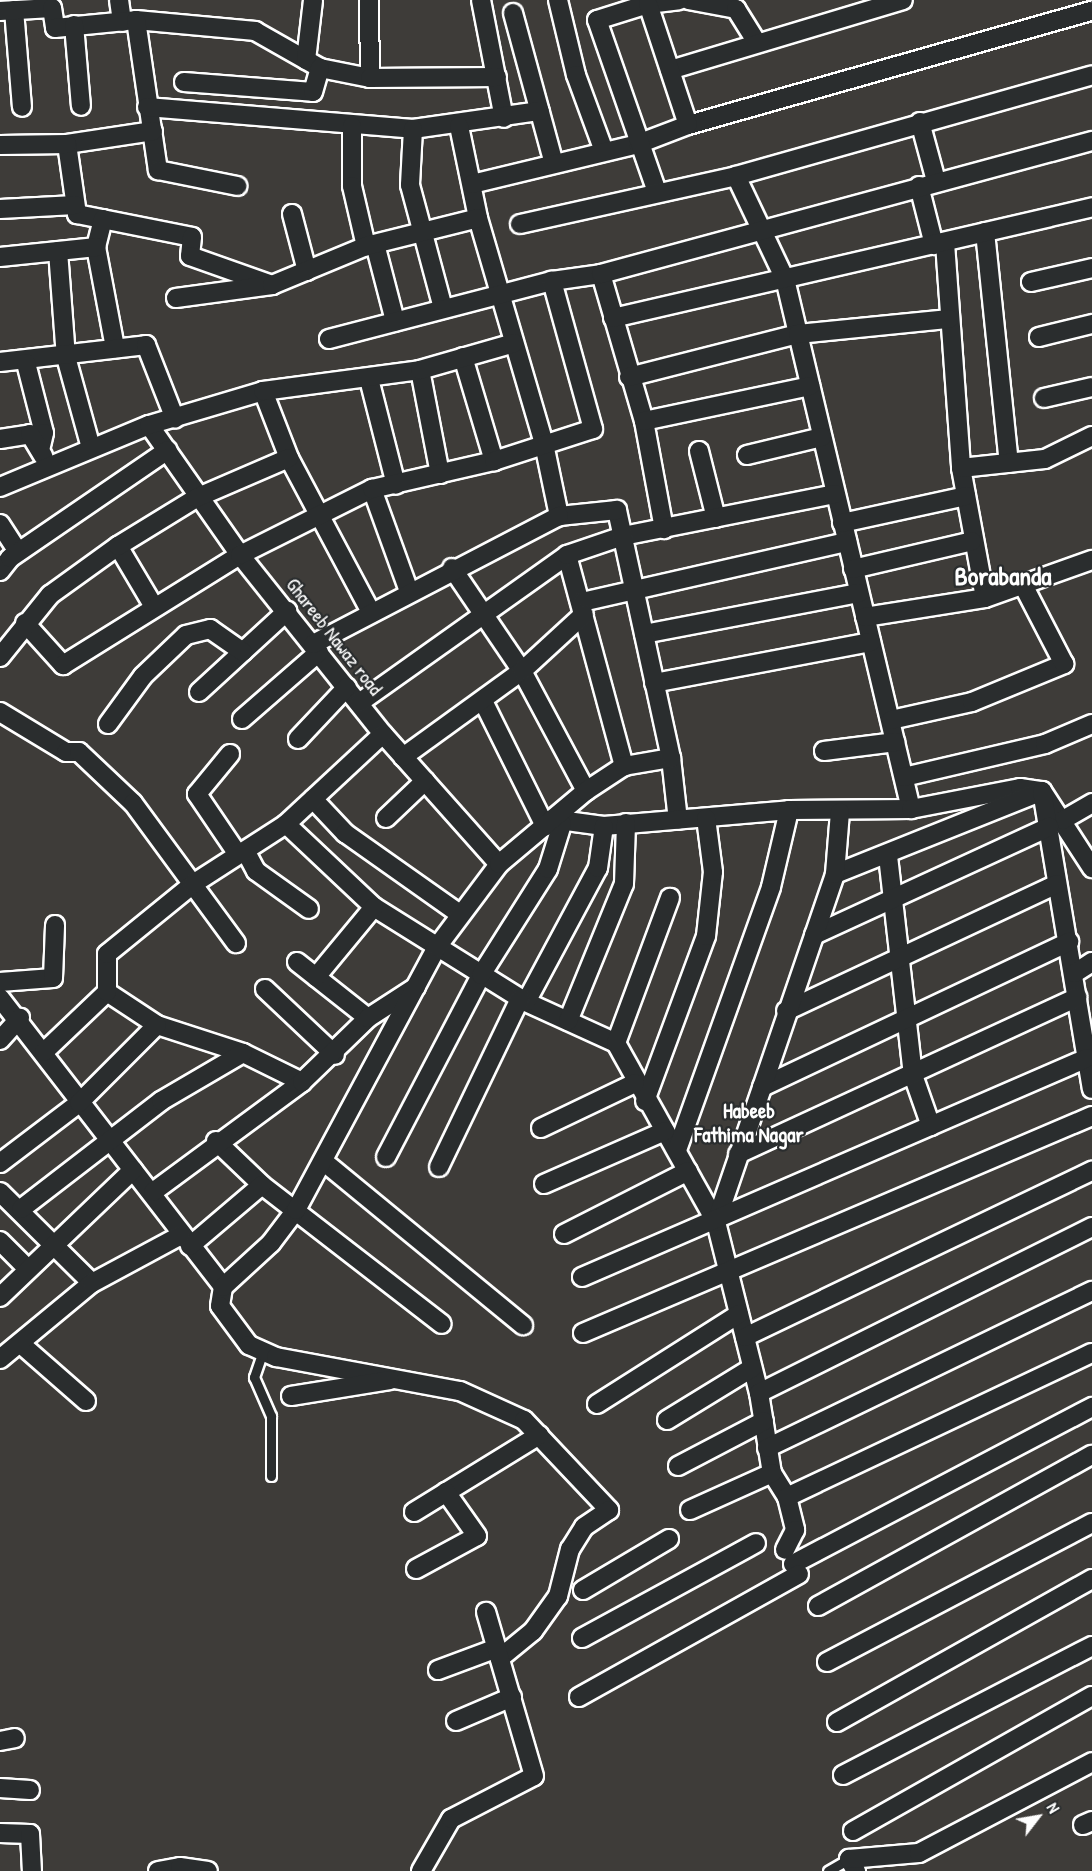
<!DOCTYPE html>
<style>
body{margin:0}
#map{position:relative;width:1092px;height:1871px;overflow:hidden;background:#3e3c39;font-family:"Patrick Hand",sans-serif}
div>[style]{position:absolute}
[style*='--x']{left:calc(var(--x)*1px);top:calc(var(--y)*1px);width:calc(var(--w)*1px);rotate:calc(var(--a)*1deg)}
.roads{filter:drop-shadow(2px 0 #fff) drop-shadow(-2px 0 #fff) drop-shadow(0 2px #fff) drop-shadow(0 -2px #fff)}
.lane>*{height:9px;margin:-4.5px;padding:0 4.5px;transform-origin:4.5px;border-radius:4.5px;background:#2a2d2e}
.street>*{height:18px;margin:-9px;padding:0 9px;transform-origin:9px;border-radius:9px;background:#2a2d2e}
span{translate:-50% -50%;white-space:nowrap;text-align:center;line-height:1.15;-webkit-text-stroke:4.5px #2a2d2e;paint-order:stroke}
.street-label{font-size:20px;color:#fff}
.neighbourhood-label{font-size:21px;color:#fff;font-weight:700}
.district-label{font-size:26px;color:#fff;font-weight:700}
.north{position:absolute;left:1008px;top:1787px;width:60px;height:60px;-webkit-text-stroke:4px #2a2d2e;paint-order:stroke;rotate:59deg;font-size:16px;font-weight:700;line-height:24px;text-align:center;color:#fff}
.north::after{content:'';display:block;margin:auto;width:21px;height:27px;background:#fff;clip-path:polygon(50% 0,100% 100%,50% 72%,0 100%)}
</style>
<div id="map">
<div class="roads">
<div class="lane">
<div style="--x:263;--y:1351;--w:28;--a:109"></div>
<div style="--x:254;--y:1377;--w:43;--a:66.4"></div>
<div style="--x:271;--y:1416;--w:60;--a:90"></div>
<div style="--x:828;--y:1871;--w:24;--a:-30"></div>
</div>
<div class="street">
<div style="--x:119;--y:0;--w:22;--a:82"></div>
<div style="--x:369;--y:0;--w:78;--a:89.3"></div>
<div style="--x:481;--y:0;--w:120;--a:79"></div>
<div style="--x:558;--y:0;--w:77;--a:76.5"></div>
<div style="--x:576;--y:75;--w:81;--a:69.8"></div>
<div style="--x:688;--y:0;--w:49;--a:10.6"></div>
<div style="--x:736;--y:9;--w:40;--a:58"></div>
<div style="--x:648;--y:4;--w:31;--a:-7"></div>
<div style="--x:14;--y:10;--w:97;--a:85.3"></div>
<div style="--x:0;--y:11;--w:52;--a:-3.3"></div>
<div style="--x:52;--y:8;--w:20;--a:81"></div>
<div style="--x:55;--y:28;--w:81;--a:-5.6"></div>
<div style="--x:136;--y:20;--w:120;--a:5.3"></div>
<div style="--x:255;--y:31;--w:75;--a:29.6"></div>
<div style="--x:320;--y:68;--w:51;--a:11.3"></div>
<div style="--x:370;--y:78;--w:127;--a:-0.5"></div>
<div style="--x:513;--y:13;--w:156;--a:74.8"></div>
<div style="--x:136;--y:20;--w:152;--a:81.7"></div>
<div style="--x:158;--y:170;--w:81;--a:11.4"></div>
<div style="--x:74;--y:25;--w:81;--a:85.1"></div>
<div style="--x:306;--y:60;--w:60;--a:-83.3"></div>
<div style="--x:670;--y:70;--w:243;--a:-16.7"></div>
<div style="--x:184;--y:82;--w:129;--a:4.4"></div>
<div style="--x:313;--y:92;--w:25;--a:-74"></div>
<div style="--x:147;--y:107;--w:267;--a:4.7"></div>
<div style="--x:413;--y:129;--w:128;--a:-8.1"></div>
<div style="--x:920;--y:122;--w:61;--a:74.8"></div>
<div style="--x:352;--y:126;--w:60;--a:90"></div>
<div style="--x:352;--y:186;--w:62;--a:76.9"></div>
<div style="--x:459;--y:126;--w:94;--a:78.3"></div>
<div style="--x:478;--y:218;--w:235;--a:73.7"></div>
<div style="--x:544;--y:444;--w:74;--a:78.2"></div>
<div style="--x:413;--y:129;--w:56;--a:93.1"></div>
<div style="--x:410;--y:185;--w:127;--a:75"></div>
<div style="--x:153;--y:131;--w:87;--a:171.4"></div>
<div style="--x:67;--y:144;--w:71;--a:81.9"></div>
<div style="--x:77;--y:214;--w:117;--a:11.3"></div>
<div style="--x:192;--y:237;--w:19;--a:96"></div>
<div style="--x:190;--y:256;--w:87;--a:19.5"></div>
<div style="--x:0;--y:145;--w:67;--a:-0.9"></div>
<div style="--x:736;--y:176;--w:114;--a:64.6"></div>
<div style="--x:785;--y:279;--w:545;--a:76.63"></div>
<div style="--x:472;--y:184;--w:171;--a:-13.5"></div>
<div style="--x:638;--y:144;--w:53;--a:-20.8"></div>
<div style="--x:688;--y:125;--w:420;--a:-15.8"></div>
<div style="--x:919;--y:186;--w:61;--a:75.7"></div>
<div style="--x:657;--y:192;--w:182;--a:-109.2"></div>
<div style="--x:597;--y:20;--w:53;--a:-17.4"></div>
<div style="--x:648;--y:4;--w:127;--a:71.7"></div>
<div style="--x:0;--y:209;--w:75;--a:-3.1"></div>
<div style="--x:292;--y:214;--w:59;--a:75.3"></div>
<div style="--x:103;--y:219;--w:29;--a:104"></div>
<div style="--x:96;--y:247;--w:103;--a:79.3"></div>
<div style="--x:520;--y:224;--w:221;--a:-12.5"></div>
<div style="--x:736;--y:176;--w:370;--a:-15.8"></div>
<div style="--x:985;--y:232;--w:232;--a:84.1"></div>
<div style="--x:945;--y:243;--w:226;--a:85.9"></div>
<div style="--x:961;--y:468;--w:132;--a:79.5"></div>
<div style="--x:375;--y:244;--w:80;--a:75.4"></div>
<div style="--x:58;--y:251;--w:106;--a:85.7"></div>
<div style="--x:66;--y:357;--w:94;--a:74.6"></div>
<div style="--x:0;--y:257;--w:97;--a:-5.9"></div>
<div style="--x:601;--y:274;--w:153;--a:73.7"></div>
<div style="--x:644;--y:421;--w:110;--a:79.5"></div>
<div style="--x:1031;--y:282;--w:63;--a:-12.9"></div>
<div style="--x:176;--y:298;--w:97;--a:-7.7"></div>
<div style="--x:272;--y:285;--w:102;--a:-22.5"></div>
<div style="--x:366;--y:246;--w:115;--a:-14"></div>
<div style="--x:613;--y:318;--w:492;--a:-13"></div>
<div style="--x:1039;--y:337;--w:55;--a:-13.8"></div>
<div style="--x:329;--y:339;--w:230;--a:-14.6"></div>
<div style="--x:552;--y:281;--w:49;--a:-8.1"></div>
<div style="--x:601;--y:274;--w:509;--a:-15.16"></div>
<div style="--x:463;--y:357;--w:109;--a:73.4"></div>
<div style="--x:0;--y:362;--w:147;--a:-6.6"></div>
<div style="--x:146;--y:345;--w:79;--a:68.6"></div>
<div style="--x:26;--y:363;--w:72;--a:75.6"></div>
<div style="--x:44;--y:433;--w:17;--a:103"></div>
<div style="--x:420;--y:370;--w:106;--a:79.1"></div>
<div style="--x:629;--y:377;--w:174;--a:-14.3"></div>
<div style="--x:798;--y:334;--w:152;--a:-5.7"></div>
<div style="--x:369;--y:379;--w:109;--a:75.7"></div>
<div style="--x:263;--y:391;--w:72;--a:68.8"></div>
<div style="--x:289;--y:458;--w:174;--a:62"></div>
<div style="--x:1044;--y:398;--w:49;--a:-12.9"></div>
<div style="--x:644;--y:421;--w:170;--a:-11.9"></div>
<div style="--x:149;--y:425;--w:159;--a:55"></div>
<div style="--x:240;--y:555;--w:229;--a:51.4"></div>
<div style="--x:383;--y:734;--w:174;--a:48.3"></div>
<div style="--x:0;--y:439;--w:30;--a:-9"></div>
<div style="--x:30;--y:434;--w:26;--a:59"></div>
<div style="--x:699;--y:451;--w:69;--a:75.8"></div>
<div style="--x:747;--y:455;--w:77;--a:-13.5"></div>
<div style="--x:961;--y:468;--w:84;--a:-6.1"></div>
<div style="--x:1045;--y:459;--w:52;--a:-26.1"></div>
<div style="--x:0;--y:487;--w:161;--a:-22.6"></div>
<div style="--x:149;--y:425;--w:119;--a:-16.6"></div>
<div style="--x:263;--y:391;--w:158;--a:-7.6"></div>
<div style="--x:420;--y:370;--w:98;--a:-16"></div>
<div style="--x:372;--y:489;--w:109;--a:70.1"></div>
<div style="--x:842;--y:523;--w:127;--a:-12.3"></div>
<div style="--x:0;--y:524;--w:33;--a:57"></div>
<div style="--x:118;--y:546;--w:69;--a:59.3"></div>
<div style="--x:567;--y:555;--w:219;--a:74.9"></div>
<div style="--x:452;--y:568;--w:125;--a:55.8"></div>
<div style="--x:522;--y:671;--w:136;--a:61.9"></div>
<div style="--x:853;--y:569;--w:122;--a:-13.2"></div>
<div style="--x:0;--y:571;--w:16;--a:-52"></div>
<div style="--x:10;--y:558;--w:191;--a:-34.4"></div>
<div style="--x:582;--y:602;--w:272;--a:-12.8"></div>
<div style="--x:865;--y:617;--w:121;--a:-9"></div>
<div style="--x:985;--y:598;--w:114;--a:-19.6"></div>
<div style="--x:25;--y:623;--w:57;--a:47.9"></div>
<div style="--x:63;--y:665;--w:208;--a:-31.9"></div>
<div style="--x:240;--y:555;--w:148;--a:-26.6"></div>
<div style="--x:372;--y:489;--w:125;--a:-12.9"></div>
<div style="--x:494;--y:461;--w:104;--a:-17.9"></div>
<div style="--x:593;--y:429;--w:154;--a:-105.5"></div>
<div style="--x:644;--y:634;--w:219;--a:-10.8"></div>
<div style="--x:0;--y:657;--w:80;--a:-51.1"></div>
<div style="--x:50;--y:595;--w:84;--a:-35.8"></div>
<div style="--x:118;--y:546;--w:92;--a:-31.6"></div>
<div style="--x:196;--y:498;--w:101;--a:-23.3"></div>
<div style="--x:654;--y:683;--w:221;--a:-10.7"></div>
<div style="--x:199;--y:692;--w:120;--a:-42.6"></div>
<div style="--x:483;--y:701;--w:140;--a:63.6"></div>
<div style="--x:359;--y:703;--w:255;--a:-35.4"></div>
<div style="--x:567;--y:555;--w:59;--a:-18.7"></div>
<div style="--x:623;--y:536;--w:216;--a:-11.2"></div>
<div style="--x:0;--y:712;--w:77;--a:31.2"></div>
<div style="--x:66;--y:752;--w:13;--a:0"></div>
<div style="--x:79;--y:752;--w:74;--a:43.4"></div>
<div style="--x:133;--y:803;--w:174;--a:53.7"></div>
<div style="--x:242;--y:719;--w:102;--a:-41"></div>
<div style="--x:891;--y:720;--w:83;--a:-12.5"></div>
<div style="--x:972;--y:702;--w:100;--a:-22.4"></div>
<div style="--x:1064;--y:664;--w:89;--a:-117.4"></div>
<div style="--x:108;--y:724;--w:59;--a:-53.9"></div>
<div style="--x:143;--y:676;--w:59;--a:-43.6"></div>
<div style="--x:186;--y:635;--w:25;--a:-14"></div>
<div style="--x:210;--y:629;--w:40;--a:34.9"></div>
<div style="--x:298;--y:739;--w:71;--a:-46.7"></div>
<div style="--x:824;--y:751;--w:72;--a:-7.2"></div>
<div style="--x:230;--y:754;--w:52;--a:129.5"></div>
<div style="--x:197;--y:794;--w:71;--a:55.9"></div>
<div style="--x:403;--y:757;--w:147;--a:-35.9"></div>
<div style="--x:522;--y:671;--w:84;--a:-42.6"></div>
<div style="--x:671;--y:758;--w:62;--a:83.6"></div>
<div style="--x:904;--y:777;--w:145;--a:-13.2"></div>
<div style="--x:1045;--y:744;--w:51;--a:-23.1"></div>
<div style="--x:313;--y:799;--w:47;--a:46.7"></div>
<div style="--x:345;--y:833;--w:141;--a:35.2"></div>
<div style="--x:386;--y:818;--w:54;--a:-43.5"></div>
<div style="--x:552;--y:819;--w:52;--a:7.7"></div>
<div style="--x:604;--y:826;--w:186;--a:-4.9"></div>
<div style="--x:789;--y:810;--w:122;--a:-0.5"></div>
<div style="--x:911;--y:809;--w:111;--a:-10.9"></div>
<div style="--x:1020;--y:788;--w:22;--a:8"></div>
<div style="--x:1042;--y:791;--w:92;--a:57"></div>
<div style="--x:1063;--y:820;--w:34;--a:-30"></div>
<div style="--x:286;--y:824;--w:121;--a:43.3"></div>
<div style="--x:374;--y:907;--w:179;--a:32"></div>
<div style="--x:526;--y:1002;--w:99;--a:24.5"></div>
<div style="--x:616;--y:1043;--w:205;--a:60.8"></div>
<div style="--x:716;--y:1222;--w:176;--a:75.9"></div>
<div style="--x:759;--y:1393;--w:81;--a:80.8"></div>
<div style="--x:772;--y:1473;--w:28;--a:58"></div>
<div style="--x:787;--y:1497;--w:34;--a:76"></div>
<div style="--x:795;--y:1530;--w:22;--a:117"></div>
<div style="--x:247;--y:854;--w:19;--a:62"></div>
<div style="--x:256;--y:871;--w:65;--a:35.6"></div>
<div style="--x:888;--y:856;--w:220;--a:83.5"></div>
<div style="--x:913;--y:1075;--w:54;--a:70.6"></div>
<div style="--x:835;--y:874;--w:223;--a:-21.8"></div>
<div style="--x:1042;--y:791;--w:302;--a:80.5"></div>
<div style="--x:814;--y:935;--w:259;--a:-24.7"></div>
<div style="--x:297;--y:962;--w:90;--a:38.3"></div>
<div style="--x:1075;--y:973;--w:20;--a:-33"></div>
<div style="--x:316;--y:977;--w:91;--a:-50.4"></div>
<div style="--x:0;--y:982;--w:53;--a:-4.3"></div>
<div style="--x:53;--y:978;--w:53;--a:-87.8"></div>
<div style="--x:265;--y:989;--w:96;--a:43.3"></div>
<div style="--x:107;--y:992;--w:60;--a:33.4"></div>
<div style="--x:157;--y:1025;--w:90;--a:18"></div>
<div style="--x:243;--y:1053;--w:66;--a:26.2"></div>
<div style="--x:0;--y:998;--w:365;--a:52.3"></div>
<div style="--x:223;--y:1287;--w:19;--a:99"></div>
<div style="--x:220;--y:1306;--w:49;--a:53.4"></div>
<div style="--x:249;--y:1345;--w:30;--a:24"></div>
<div style="--x:276;--y:1357;--w:187;--a:10.5"></div>
<div style="--x:460;--y:1391;--w:70;--a:24.4"></div>
<div style="--x:524;--y:1420;--w:124;--a:46.6"></div>
<div style="--x:609;--y:1510;--w:30;--a:146"></div>
<div style="--x:584;--y:1527;--w:26;--a:122"></div>
<div style="--x:570;--y:1549;--w:49;--a:104.3"></div>
<div style="--x:558;--y:1596;--w:43;--a:125.5"></div>
<div style="--x:533;--y:1631;--w:43;--a:140.7"></div>
<div style="--x:526;--y:1002;--w:152;--a:-61.8"></div>
<div style="--x:598;--y:868;--w:42;--a:-81.9"></div>
<div style="--x:786;--y:1011;--w:299;--a:-25.1"></div>
<div style="--x:568;--y:1021;--w:148;--a:-67.8"></div>
<div style="--x:624;--y:884;--w:61;--a:-88.1"></div>
<div style="--x:0;--y:1040;--w:30;--a:-48"></div>
<div style="--x:616;--y:1043;--w:155;--a:-69.6"></div>
<div style="--x:44;--y:1052;--w:87;--a:-43.6"></div>
<div style="--x:107;--y:992;--w:38;--a:-90"></div>
<div style="--x:107;--y:954;--w:111;--a:-39.1"></div>
<div style="--x:193;--y:884;--w:111;--a:-32.8"></div>
<div style="--x:286;--y:824;--w:132;--a:-42.9"></div>
<div style="--x:762;--y:1087;--w:340;--a:-25.3"></div>
<div style="--x:645;--y:1101;--w:176;--a:-69.7"></div>
<div style="--x:706;--y:936;--w:64;--a:-83.8"></div>
<div style="--x:713;--y:872;--w:54;--a:-97.4"></div>
<div style="--x:541;--y:1128;--w:104;--a:-25.6"></div>
<div style="--x:216;--y:1141;--w:64;--a:43.7"></div>
<div style="--x:262;--y:1185;--w:227;--a:37.7"></div>
<div style="--x:677;--y:1150;--w:279;--a:-70.3"></div>
<div style="--x:771;--y:887;--w:79;--a:-76.8"></div>
<div style="--x:738;--y:1154;--w:374;--a:-24.8"></div>
<div style="--x:386;--y:1157;--w:205;--a:-62.4"></div>
<div style="--x:481;--y:975;--w:125;--a:-57.7"></div>
<div style="--x:548;--y:869;--w:47;--a:-72.7"></div>
<div style="--x:323;--y:1161;--w:259;--a:39.4"></div>
<div style="--x:0;--y:1163;--w:99;--a:-37.2"></div>
<div style="--x:79;--y:1103;--w:110;--a:-45"></div>
<div style="--x:439;--y:1167;--w:187;--a:-64.3"></div>
<div style="--x:544;--y:1184;--w:132;--a:-23.7"></div>
<div style="--x:0;--y:1192;--w:129;--a:44.7"></div>
<div style="--x:153;--y:1192;--w:185;--a:-36.4"></div>
<div style="--x:302;--y:1082;--w:92;--a:-44.1"></div>
<div style="--x:368;--y:1018;--w:57;--a:-32.9"></div>
<div style="--x:21;--y:1209;--w:177;--a:-37.6"></div>
<div style="--x:161;--y:1101;--w:95;--a:-30.3"></div>
<div style="--x:716;--y:1222;--w:368;--a:-71.1"></div>
<div style="--x:835;--y:874;--w:62;--a:-85.4"></div>
<div style="--x:564;--y:1234;--w:139;--a:-26.9"></div>
<div style="--x:0;--y:1241;--w:38;--a:45"></div>
<div style="--x:190;--y:1246;--w:94;--a:-40.3"></div>
<div style="--x:582;--y:1277;--w:550;--a:-23.44"></div>
<div style="--x:223;--y:1287;--w:65;--a:-42.5"></div>
<div style="--x:271;--y:1243;--w:41;--a:-52.9"></div>
<div style="--x:296;--y:1210;--w:298;--a:-61.8"></div>
<div style="--x:437;--y:947;--w:104;--a:-53.2"></div>
<div style="--x:499;--y:864;--w:114;--a:-40"></div>
<div style="--x:586;--y:791;--w:45;--a:-33.3"></div>
<div style="--x:624;--y:766;--w:48;--a:-9.7"></div>
<div style="--x:671;--y:758;--w:254;--a:-102.3"></div>
<div style="--x:617;--y:510;--w:58;--a:174.1"></div>
<div style="--x:559;--y:516;--w:277;--a:152.5"></div>
<div style="--x:0;--y:1297;--w:184;--a:-43.7"></div>
<div style="--x:583;--y:1333;--w:553;--a:-23.09"></div>
<div style="--x:745;--y:1337;--w:385;--a:-25.6"></div>
<div style="--x:22;--y:1345;--w:85;--a:41.2"></div>
<div style="--x:0;--y:1359;--w:119;--a:-39.6"></div>
<div style="--x:92;--y:1283;--w:101;--a:-28.3"></div>
<div style="--x:759;--y:1393;--w:372;--a:-26.5"></div>
<div style="--x:291;--y:1396;--w:100;--a:-9.2"></div>
<div style="--x:597;--y:1404;--w:168;--a:-32.4"></div>
<div style="--x:667;--y:1420;--w:100;--a:-31.5"></div>
<div style="--x:767;--y:1448;--w:361;--a:-25.8"></div>
<div style="--x:678;--y:1466;--w:97;--a:-27.6"></div>
<div style="--x:787;--y:1497;--w:337;--a:-25.3"></div>
<div style="--x:690;--y:1510;--w:90;--a:-24.3"></div>
<div style="--x:414;--y:1512;--w:147;--a:-31.6"></div>
<div style="--x:793;--y:1564;--w:338;--a:-27.7"></div>
<div style="--x:416;--y:1569;--w:69;--a:-28.4"></div>
<div style="--x:477;--y:1536;--w:54;--a:-125.2"></div>
<div style="--x:583;--y:1590;--w:100;--a:-30.7"></div>
<div style="--x:818;--y:1606;--w:313;--a:-28.9"></div>
<div style="--x:582;--y:1638;--w:198;--a:-28.6"></div>
<div style="--x:827;--y:1662;--w:299;--a:-27.7"></div>
<div style="--x:438;--y:1670;--w:63;--a:-20.4"></div>
<div style="--x:579;--y:1697;--w:252;--a:-29.2"></div>
<div style="--x:456;--y:1721;--w:61;--a:-23.2"></div>
<div style="--x:837;--y:1722;--w:292;--a:-29.3"></div>
<div style="--x:0;--y:1741;--w:15;--a:-11"></div>
<div style="--x:843;--y:1775;--w:280;--a:-27.4"></div>
<div style="--x:0;--y:1788;--w:30;--a:4"></div>
<div style="--x:1083;--y:1825;--w:10;--a:-24"></div>
<div style="--x:853;--y:1831;--w:274;--a:-29.5"></div>
<div style="--x:0;--y:1833;--w:30;--a:2"></div>
<div style="--x:30;--y:1834;--w:37;--a:87"></div>
<div style="--x:158;--y:1871;--w:22;--a:-10"></div>
<div style="--x:180;--y:1867;--w:28;--a:8"></div>
<div style="--x:421;--y:1871;--w:60;--a:-60"></div>
<div style="--x:451;--y:1819;--w:93;--a:-27.4"></div>
<div style="--x:534;--y:1776;--w:171;--a:-106.3"></div>
<div style="--x:856;--y:1871;--w:14;--a:-120"></div>
<div style="--x:849;--y:1859;--w:70;--a:-4.9"></div>
<div style="--x:919;--y:1853;--w:195;--a:-27.7"></div>
</div>
</div>
<div class="street-label">
<span style="left:335px;top:636px;rotate:52deg">Ghareeb Nawaz road</span>
</div>
<div class="neighbourhood-label">
<span style="left:749px;top:1123px">Habeeb<br>Fathima Nagar</span>
</div>
<div class="district-label">
<span style="left:1003px;top:576px">Borabanda</span>
</div>
<div class="north">N</div>
</div>
